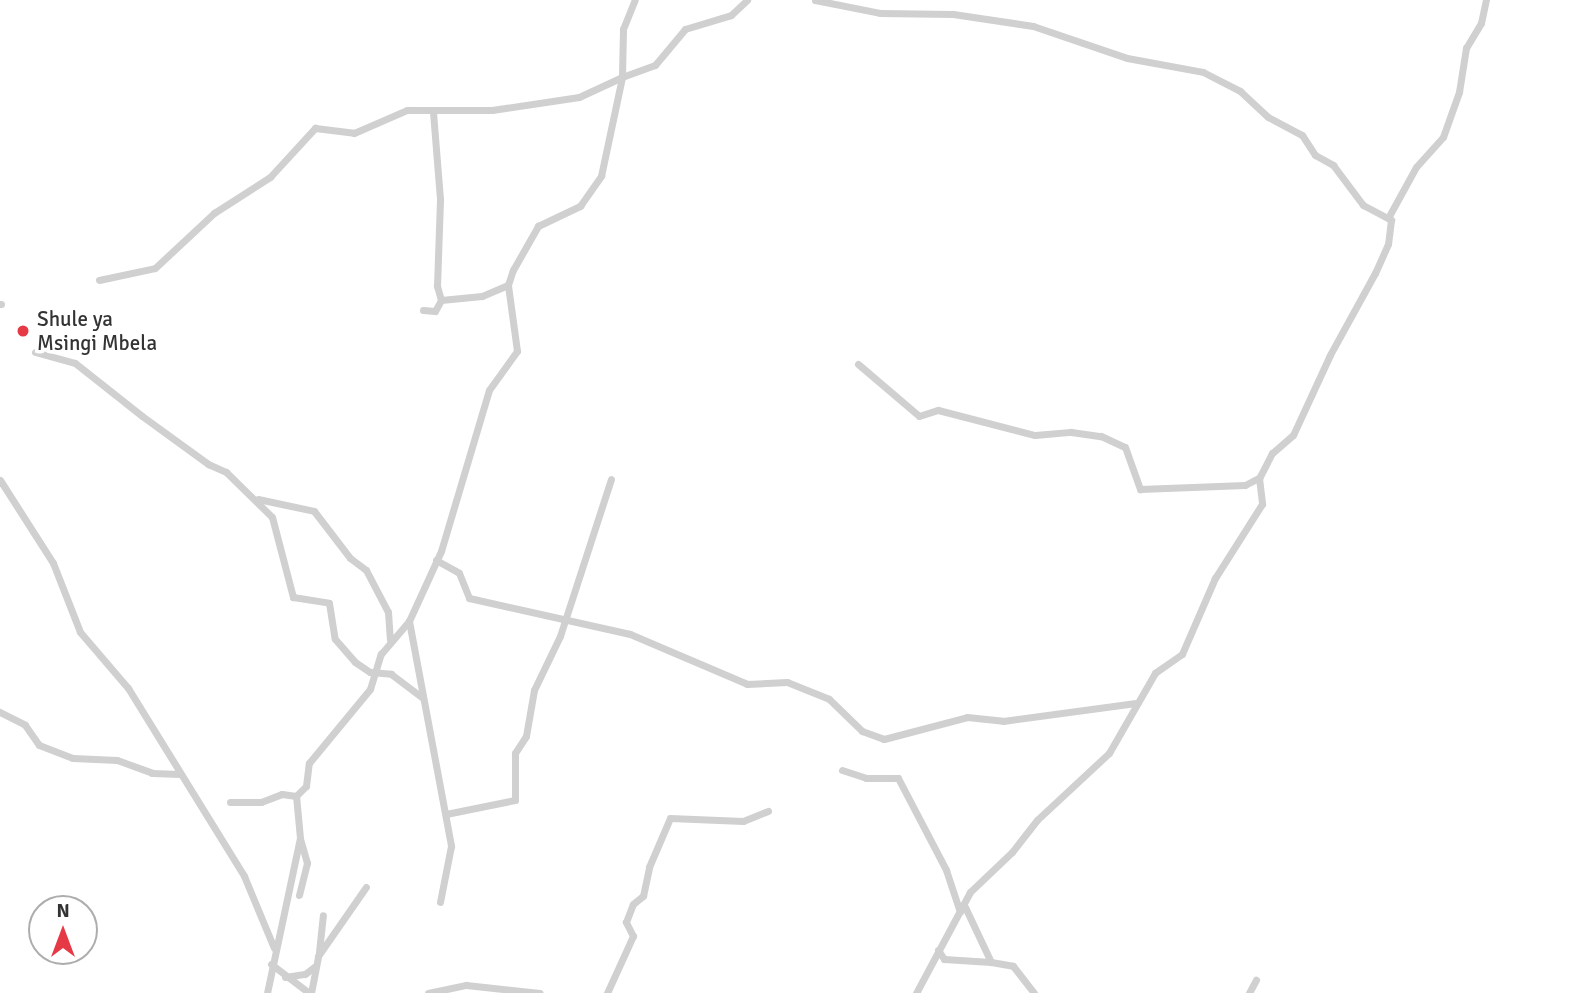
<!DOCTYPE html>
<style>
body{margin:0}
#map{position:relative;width:1587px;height:993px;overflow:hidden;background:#fff;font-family:Signika,sans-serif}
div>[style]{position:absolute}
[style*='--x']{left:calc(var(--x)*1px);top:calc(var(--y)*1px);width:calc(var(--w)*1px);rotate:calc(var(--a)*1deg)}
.minor>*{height:7px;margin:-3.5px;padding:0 3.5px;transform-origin:3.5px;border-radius:3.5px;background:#d0d0d0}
.dots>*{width:19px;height:19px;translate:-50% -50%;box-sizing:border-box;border:4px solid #fff;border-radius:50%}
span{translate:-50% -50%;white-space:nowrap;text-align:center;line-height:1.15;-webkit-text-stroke:7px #fff;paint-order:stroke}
.poi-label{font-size:21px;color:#333}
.left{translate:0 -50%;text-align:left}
.north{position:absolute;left:28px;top:895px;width:70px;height:70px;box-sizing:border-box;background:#fff;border:2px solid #adadad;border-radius:50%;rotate:0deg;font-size:19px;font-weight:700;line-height:28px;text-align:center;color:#333}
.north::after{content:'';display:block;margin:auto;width:24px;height:32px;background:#e63946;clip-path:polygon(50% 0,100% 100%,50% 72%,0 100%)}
</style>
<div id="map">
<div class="minor">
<div style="--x:815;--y:0;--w:66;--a:11.3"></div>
<div style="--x:880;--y:13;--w:73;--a:0.8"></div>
<div style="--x:953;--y:14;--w:81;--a:8.5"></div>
<div style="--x:1033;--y:26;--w:99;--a:18.8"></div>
<div style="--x:1127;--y:58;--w:77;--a:10.4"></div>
<div style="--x:1203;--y:72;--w:42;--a:27.2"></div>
<div style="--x:1240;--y:91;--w:38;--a:43"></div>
<div style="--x:1268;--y:117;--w:38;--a:28"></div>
<div style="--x:1302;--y:135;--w:24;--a:57"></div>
<div style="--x:1315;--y:155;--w:21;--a:29"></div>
<div style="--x:1333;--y:165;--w:50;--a:53.1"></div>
<div style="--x:1363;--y:205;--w:32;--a:28"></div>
<div style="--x:1391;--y:220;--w:24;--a:97"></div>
<div style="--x:1388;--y:244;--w:32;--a:114"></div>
<div style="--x:1375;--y:273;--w:94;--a:118.8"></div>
<div style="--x:1330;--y:355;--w:88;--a:114.8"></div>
<div style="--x:1293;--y:435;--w:28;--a:139"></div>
<div style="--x:1272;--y:453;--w:28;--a:117"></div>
<div style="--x:1259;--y:478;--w:26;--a:83"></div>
<div style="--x:1262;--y:504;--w:88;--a:122.4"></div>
<div style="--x:1215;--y:578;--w:83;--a:113.5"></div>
<div style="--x:1182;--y:654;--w:33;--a:145"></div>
<div style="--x:1155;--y:673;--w:92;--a:119.9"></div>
<div style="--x:1109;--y:753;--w:98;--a:137.1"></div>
<div style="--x:1037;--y:820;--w:41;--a:128"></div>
<div style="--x:1012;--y:852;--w:58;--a:136.4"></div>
<div style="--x:970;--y:892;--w:115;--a:118.1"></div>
<div style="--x:1388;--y:218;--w:58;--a:-61.2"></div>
<div style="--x:1416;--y:167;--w:40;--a:-48"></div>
<div style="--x:1443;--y:137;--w:48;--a:-70.4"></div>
<div style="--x:1459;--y:92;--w:45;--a:-81"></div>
<div style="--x:1466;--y:48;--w:29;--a:-59"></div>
<div style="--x:1481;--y:23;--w:24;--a:-78"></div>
<div style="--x:99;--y:280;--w:57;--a:-12.1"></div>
<div style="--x:155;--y:268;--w:81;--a:-43"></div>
<div style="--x:214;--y:213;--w:67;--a:-32.7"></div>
<div style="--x:270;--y:177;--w:67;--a:-47.4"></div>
<div style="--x:315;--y:128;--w:39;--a:7"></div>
<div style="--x:354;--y:133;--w:58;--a:-23.5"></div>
<div style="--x:407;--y:110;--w:85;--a:0"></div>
<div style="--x:492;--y:110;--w:88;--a:-8.5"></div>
<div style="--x:579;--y:97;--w:47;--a:-24.9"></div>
<div style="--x:622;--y:77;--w:48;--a:-88.8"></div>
<div style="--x:623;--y:29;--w:31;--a:-68"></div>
<div style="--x:441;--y:300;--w:41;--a:-5.6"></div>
<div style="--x:482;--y:296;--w:28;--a:-23"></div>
<div style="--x:0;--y:304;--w:1;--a:0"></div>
<div style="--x:423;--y:310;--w:12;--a:5"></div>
<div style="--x:435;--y:311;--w:13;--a:-61"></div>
<div style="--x:441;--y:300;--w:15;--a:-106"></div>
<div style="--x:437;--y:286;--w:87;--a:-88"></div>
<div style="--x:440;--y:199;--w:87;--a:-94.6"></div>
<div style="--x:35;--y:352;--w:41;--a:15.4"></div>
<div style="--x:75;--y:363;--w:85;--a:38.3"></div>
<div style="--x:142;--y:416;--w:82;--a:36"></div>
<div style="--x:208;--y:464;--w:20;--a:24"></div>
<div style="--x:226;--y:472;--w:64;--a:44.4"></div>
<div style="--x:272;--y:517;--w:83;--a:75.3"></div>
<div style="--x:293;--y:597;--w:36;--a:9"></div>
<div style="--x:329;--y:603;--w:36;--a:81"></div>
<div style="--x:335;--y:639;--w:30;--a:49"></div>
<div style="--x:355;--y:662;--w:18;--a:34"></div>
<div style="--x:370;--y:672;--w:21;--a:5"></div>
<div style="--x:391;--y:674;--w:39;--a:37"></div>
<div style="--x:858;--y:364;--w:80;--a:40.4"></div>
<div style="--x:919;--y:416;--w:20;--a:-18"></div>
<div style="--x:938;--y:410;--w:100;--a:14.5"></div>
<div style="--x:1035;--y:435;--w:36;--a:-5"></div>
<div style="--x:1071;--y:432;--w:30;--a:8"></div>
<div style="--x:1101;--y:436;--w:26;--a:25"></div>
<div style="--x:1125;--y:447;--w:45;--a:70.3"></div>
<div style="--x:1140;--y:489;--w:105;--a:-2.2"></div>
<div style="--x:1245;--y:485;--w:16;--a:-27"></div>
<div style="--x:0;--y:480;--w:98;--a:57.4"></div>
<div style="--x:53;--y:563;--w:74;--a:68.6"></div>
<div style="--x:80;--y:632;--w:74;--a:49.4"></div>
<div style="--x:128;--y:688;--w:221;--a:58.3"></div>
<div style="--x:244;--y:876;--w:78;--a:67.4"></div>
<div style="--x:258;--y:499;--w:57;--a:12.1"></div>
<div style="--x:314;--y:511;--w:59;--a:52.5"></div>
<div style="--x:350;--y:558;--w:20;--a:37"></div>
<div style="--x:366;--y:570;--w:47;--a:62.4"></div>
<div style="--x:388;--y:612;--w:27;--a:86"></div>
<div style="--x:436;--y:560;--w:26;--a:29"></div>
<div style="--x:459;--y:573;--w:27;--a:68"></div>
<div style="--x:469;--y:598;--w:165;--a:12.6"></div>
<div style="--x:630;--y:634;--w:127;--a:23.1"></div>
<div style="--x:747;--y:684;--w:40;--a:-2.9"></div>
<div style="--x:787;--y:682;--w:45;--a:22"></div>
<div style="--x:829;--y:699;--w:46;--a:44.1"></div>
<div style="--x:862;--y:731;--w:23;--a:20"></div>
<div style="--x:884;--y:739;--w:86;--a:-14.8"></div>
<div style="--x:967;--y:717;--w:36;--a:6"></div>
<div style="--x:1003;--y:721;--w:134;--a:-7.7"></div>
<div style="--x:409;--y:621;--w:229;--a:79.4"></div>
<div style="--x:451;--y:846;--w:57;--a:101.1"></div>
<div style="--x:0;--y:712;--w:28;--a:27"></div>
<div style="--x:25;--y:725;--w:24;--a:55"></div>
<div style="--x:39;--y:745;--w:36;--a:21"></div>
<div style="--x:73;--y:758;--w:44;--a:2.6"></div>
<div style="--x:117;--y:760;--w:37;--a:20"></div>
<div style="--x:152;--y:773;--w:28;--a:2"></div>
<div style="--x:842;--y:770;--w:25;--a:18"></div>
<div style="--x:866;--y:778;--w:32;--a:0"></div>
<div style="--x:898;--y:778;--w:104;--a:62.4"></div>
<div style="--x:946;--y:870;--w:44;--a:71.6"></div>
<div style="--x:230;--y:802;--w:31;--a:0"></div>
<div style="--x:261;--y:802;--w:22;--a:-21"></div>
<div style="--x:282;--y:794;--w:14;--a:8"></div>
<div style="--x:446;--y:814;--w:70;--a:-11.5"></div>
<div style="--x:515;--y:800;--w:47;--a:-90"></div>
<div style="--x:515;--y:753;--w:20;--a:-57"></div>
<div style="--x:526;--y:736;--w:47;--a:-80.1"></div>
<div style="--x:534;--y:690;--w:60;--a:-64.3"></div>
<div style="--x:560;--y:636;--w:165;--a:-72"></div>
<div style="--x:299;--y:895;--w:33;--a:-76"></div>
<div style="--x:307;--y:863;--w:25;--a:-106"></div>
<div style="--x:965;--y:907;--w:61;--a:64.7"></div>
<div style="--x:991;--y:962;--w:22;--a:10"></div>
<div style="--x:1013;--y:966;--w:34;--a:52"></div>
<div style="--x:938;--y:950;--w:11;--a:56"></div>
<div style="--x:944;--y:959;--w:47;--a:3.7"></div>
<div style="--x:319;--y:952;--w:37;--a:-84"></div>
<div style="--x:271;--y:964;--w:48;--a:37.3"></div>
<div style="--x:285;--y:977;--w:20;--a:-9"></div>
<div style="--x:305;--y:974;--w:11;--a:-38"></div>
<div style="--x:267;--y:993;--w:158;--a:-78"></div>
<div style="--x:300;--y:838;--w:42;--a:-95.4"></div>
<div style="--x:296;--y:796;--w:14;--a:-45"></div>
<div style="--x:306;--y:786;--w:23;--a:-83"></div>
<div style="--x:309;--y:763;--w:96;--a:-50.5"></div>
<div style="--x:370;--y:689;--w:37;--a:-73"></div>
<div style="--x:381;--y:654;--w:43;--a:-49.7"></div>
<div style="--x:409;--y:621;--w:77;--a:-65.4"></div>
<div style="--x:441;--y:551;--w:168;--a:-73.4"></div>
<div style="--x:489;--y:390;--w:48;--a:-54.3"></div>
<div style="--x:517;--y:351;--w:67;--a:-97.8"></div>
<div style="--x:508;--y:285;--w:16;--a:-72"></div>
<div style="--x:513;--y:270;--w:51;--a:-60.4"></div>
<div style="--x:538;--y:226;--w:47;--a:-25.5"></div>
<div style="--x:580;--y:206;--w:37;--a:-55"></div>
<div style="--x:601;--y:176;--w:101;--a:-78"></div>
<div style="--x:622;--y:77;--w:35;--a:-20"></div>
<div style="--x:655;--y:65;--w:47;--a:-50.2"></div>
<div style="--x:685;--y:29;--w:48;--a:-16.9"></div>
<div style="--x:731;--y:15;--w:22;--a:-43"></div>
<div style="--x:311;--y:993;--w:38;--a:-79"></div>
<div style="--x:318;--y:956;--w:84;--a:-55.2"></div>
<div style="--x:428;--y:993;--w:39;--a:-12"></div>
<div style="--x:466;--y:985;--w:74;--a:6.2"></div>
<div style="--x:607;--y:993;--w:63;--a:-65.5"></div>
<div style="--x:633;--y:936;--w:16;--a:-117"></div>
<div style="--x:626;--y:922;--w:19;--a:-69"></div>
<div style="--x:633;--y:904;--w:13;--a:-39"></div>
<div style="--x:643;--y:896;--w:30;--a:-78"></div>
<div style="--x:649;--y:867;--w:53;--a:-66.8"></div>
<div style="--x:670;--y:818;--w:73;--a:2.4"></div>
<div style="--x:743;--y:821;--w:27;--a:-22"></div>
<div style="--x:1249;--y:993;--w:15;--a:-62"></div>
</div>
<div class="dots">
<div style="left:23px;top:331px;background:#e63946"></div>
</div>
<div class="poi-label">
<span class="left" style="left:37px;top:331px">Shule ya<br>Msingi Mbela</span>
</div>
<div class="north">N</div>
</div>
